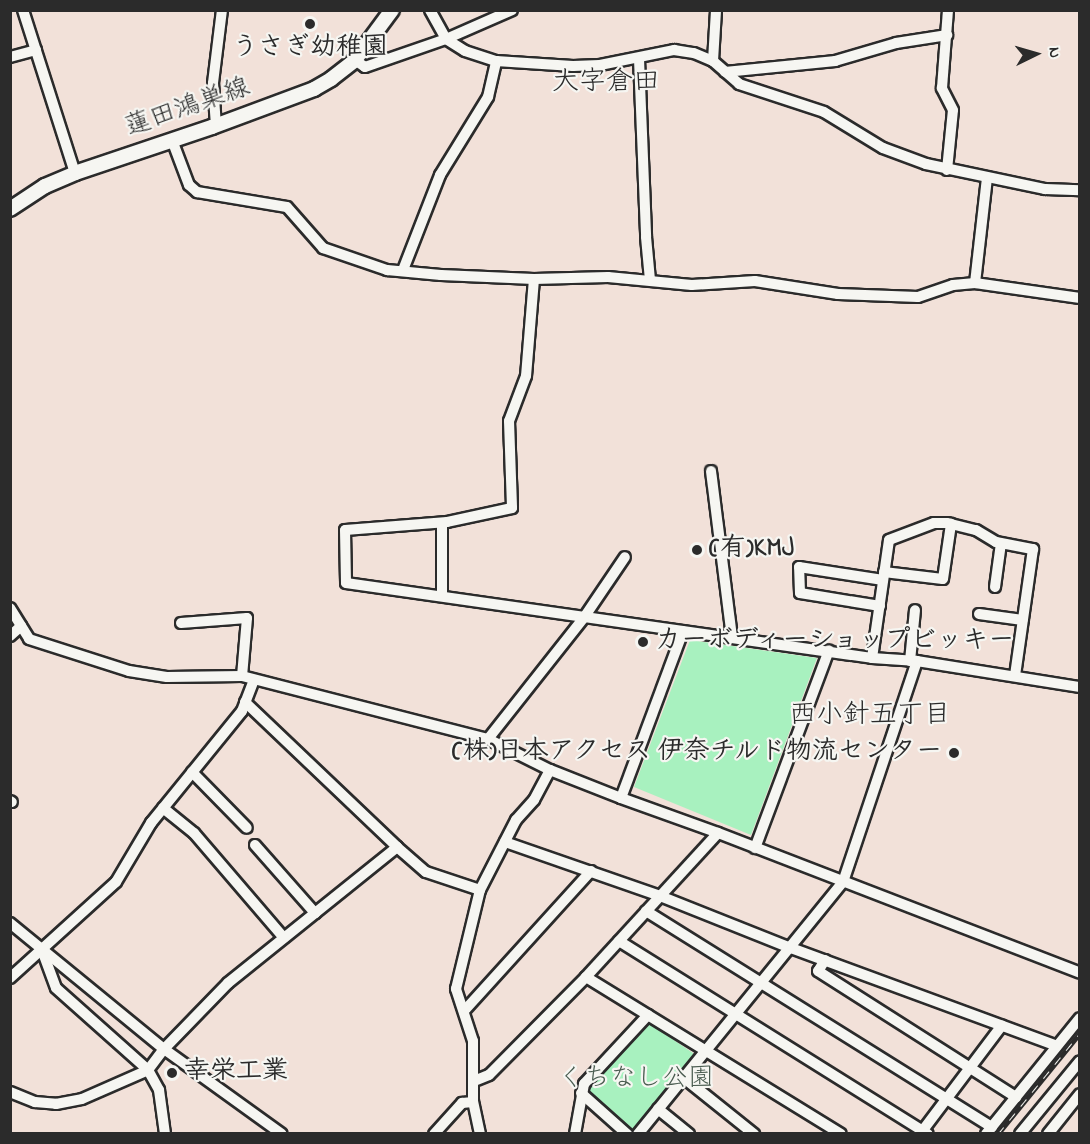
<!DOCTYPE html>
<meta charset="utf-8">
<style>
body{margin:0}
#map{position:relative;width:1090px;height:1144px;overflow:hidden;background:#f2e1d9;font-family:"Indie Flower","Klee One",sans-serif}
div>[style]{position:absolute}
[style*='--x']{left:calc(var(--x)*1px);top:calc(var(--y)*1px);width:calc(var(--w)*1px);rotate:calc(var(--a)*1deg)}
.green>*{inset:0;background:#a8f1bf}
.roads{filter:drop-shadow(2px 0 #2b2b2b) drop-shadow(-2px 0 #2b2b2b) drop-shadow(0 2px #2b2b2b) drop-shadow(0 -2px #2b2b2b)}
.minor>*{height:10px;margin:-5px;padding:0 5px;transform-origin:5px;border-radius:5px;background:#f6f6f2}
.major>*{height:14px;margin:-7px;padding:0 7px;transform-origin:7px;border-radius:7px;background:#f6f6f2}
.rail>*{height:5px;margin-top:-2.5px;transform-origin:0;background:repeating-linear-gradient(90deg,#f6f6f2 0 9px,#2b2b2b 0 18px);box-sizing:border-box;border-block:2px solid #2b2b2b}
.dots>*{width:16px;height:16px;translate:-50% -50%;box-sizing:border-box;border:3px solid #f6f6f2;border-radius:50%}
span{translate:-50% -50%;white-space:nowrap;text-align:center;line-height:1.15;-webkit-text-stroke:4.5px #f6f6f2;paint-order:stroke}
.poi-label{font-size:26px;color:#2b2b2b;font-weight:700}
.left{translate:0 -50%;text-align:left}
.right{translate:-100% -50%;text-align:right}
.street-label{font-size:26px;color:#2b2b2b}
.park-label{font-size:26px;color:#4a5c50}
.neighbourhood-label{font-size:27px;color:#2b2b2b}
.frame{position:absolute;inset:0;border:12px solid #2b2b2b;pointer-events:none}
.north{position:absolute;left:1006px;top:24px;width:60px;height:60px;-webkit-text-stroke:4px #f6f6f2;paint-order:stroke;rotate:85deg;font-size:16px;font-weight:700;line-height:24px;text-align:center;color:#2b2b2b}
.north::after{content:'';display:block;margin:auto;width:21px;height:27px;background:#2b2b2b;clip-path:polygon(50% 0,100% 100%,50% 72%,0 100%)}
</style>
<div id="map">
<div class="green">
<div style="clip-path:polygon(690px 640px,817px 658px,751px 835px,634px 787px)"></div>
<div style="clip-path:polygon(650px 1024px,693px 1053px,694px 1058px,633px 1131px,629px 1132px,589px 1092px,589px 1088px,645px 1025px)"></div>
</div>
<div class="roads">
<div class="minor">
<div style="--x:23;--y:10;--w:171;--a:72.3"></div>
<div style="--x:430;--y:10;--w:33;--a:61"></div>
<div style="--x:446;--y:39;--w:22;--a:32"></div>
<div style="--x:465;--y:51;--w:33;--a:18"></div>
<div style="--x:496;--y:61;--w:77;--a:3.7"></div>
<div style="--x:573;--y:66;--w:27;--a:-2"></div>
<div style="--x:600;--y:65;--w:76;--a:-11.5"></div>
<div style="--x:674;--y:50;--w:20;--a:9"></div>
<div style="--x:694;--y:53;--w:21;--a:23"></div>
<div style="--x:713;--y:61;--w:35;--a:41"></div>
<div style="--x:739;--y:84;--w:89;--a:18.2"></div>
<div style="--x:824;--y:112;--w:69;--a:31.4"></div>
<div style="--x:883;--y:148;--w:46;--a:20.4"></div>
<div style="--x:926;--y:164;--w:122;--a:11.9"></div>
<div style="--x:1045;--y:189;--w:35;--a:2"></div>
<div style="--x:10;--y:57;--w:27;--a:-15"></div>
<div style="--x:639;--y:59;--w:178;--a:87.7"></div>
<div style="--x:646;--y:237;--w:43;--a:84.7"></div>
<div style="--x:355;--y:60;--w:12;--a:35"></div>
<div style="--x:365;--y:67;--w:86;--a:-19.1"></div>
<div style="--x:446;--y:39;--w:72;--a:-23.7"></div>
<div style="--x:713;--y:61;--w:51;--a:-86.6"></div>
<div style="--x:725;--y:72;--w:111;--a:-5.7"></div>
<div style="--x:835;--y:61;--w:64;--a:-16.4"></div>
<div style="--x:896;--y:43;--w:52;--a:-8.9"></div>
<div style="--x:216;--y:126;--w:43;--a:-94"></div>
<div style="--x:213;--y:83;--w:74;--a:-83"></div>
<div style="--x:172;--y:140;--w:48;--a:69.3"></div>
<div style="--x:189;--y:185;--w:11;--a:41"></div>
<div style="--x:197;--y:192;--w:91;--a:9.5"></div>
<div style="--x:287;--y:207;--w:55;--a:48.7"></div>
<div style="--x:323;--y:248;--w:68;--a:19"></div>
<div style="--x:387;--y:270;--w:54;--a:5.3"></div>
<div style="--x:441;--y:275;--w:93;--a:2.5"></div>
<div style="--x:534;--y:279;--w:74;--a:-1.5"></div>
<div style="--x:608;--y:277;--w:84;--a:5.4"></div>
<div style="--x:692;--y:285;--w:63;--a:-3.6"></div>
<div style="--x:755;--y:281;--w:84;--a:8.9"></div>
<div style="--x:838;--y:294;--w:80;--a:2.1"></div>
<div style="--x:918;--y:297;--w:37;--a:-19"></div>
<div style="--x:953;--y:285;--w:22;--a:-5"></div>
<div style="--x:975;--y:283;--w:106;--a:8.1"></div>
<div style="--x:947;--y:170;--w:60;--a:-84.3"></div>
<div style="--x:953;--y:110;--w:25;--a:-117"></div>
<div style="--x:942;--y:88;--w:78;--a:-85.6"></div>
<div style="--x:403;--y:270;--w:102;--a:-68.7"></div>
<div style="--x:440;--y:175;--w:92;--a:-58.4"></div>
<div style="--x:488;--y:97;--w:37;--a:-77"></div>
<div style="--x:534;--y:279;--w:97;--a:94.7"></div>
<div style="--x:526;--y:376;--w:48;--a:110.7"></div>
<div style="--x:509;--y:421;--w:87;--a:88"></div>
<div style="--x:512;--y:508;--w:66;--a:167.8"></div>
<div style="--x:447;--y:522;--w:102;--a:175.5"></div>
<div style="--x:345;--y:530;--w:53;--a:88.9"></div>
<div style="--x:346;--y:583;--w:531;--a:8.11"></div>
<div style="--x:872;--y:658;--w:45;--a:3.8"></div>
<div style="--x:917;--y:661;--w:165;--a:9.1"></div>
<div style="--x:975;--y:283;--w:106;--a:-83.5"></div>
<div style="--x:711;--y:471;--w:168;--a:82.8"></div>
<div style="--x:442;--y:523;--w:73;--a:90"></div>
<div style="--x:884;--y:572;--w:59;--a:6.8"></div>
<div style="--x:943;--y:579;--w:56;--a:-81.7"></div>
<div style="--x:995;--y:587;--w:44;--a:-82.2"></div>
<div style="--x:880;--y:606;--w:81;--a:-170.8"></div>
<div style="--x:800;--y:593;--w:26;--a:-92"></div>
<div style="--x:799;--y:567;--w:85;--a:8.8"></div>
<div style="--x:10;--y:608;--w:36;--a:58"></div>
<div style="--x:29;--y:639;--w:105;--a:17.7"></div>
<div style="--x:129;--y:671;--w:38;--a:9"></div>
<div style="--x:167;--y:677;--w:75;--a:-0.8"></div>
<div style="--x:242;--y:676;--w:254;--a:14.4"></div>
<div style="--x:488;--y:739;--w:69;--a:26.6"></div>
<div style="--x:550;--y:770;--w:76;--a:21.5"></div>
<div style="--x:621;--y:798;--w:103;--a:19.8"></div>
<div style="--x:718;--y:833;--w:388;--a:21.1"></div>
<div style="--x:979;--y:614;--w:44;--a:7.8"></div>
<div style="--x:181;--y:623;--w:66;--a:-4.3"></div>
<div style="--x:247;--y:618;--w:58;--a:94.9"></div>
<div style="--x:10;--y:636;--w:15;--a:-42"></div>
<div style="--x:872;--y:658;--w:119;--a:-81.8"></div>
<div style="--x:889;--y:540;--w:48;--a:-20.7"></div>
<div style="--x:934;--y:523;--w:13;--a:0"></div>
<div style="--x:947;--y:523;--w:30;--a:14"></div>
<div style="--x:976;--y:530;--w:23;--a:31"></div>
<div style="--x:996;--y:542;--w:38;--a:11"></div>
<div style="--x:1033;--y:549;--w:128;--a:98.1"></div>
<div style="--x:910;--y:661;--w:51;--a:-84.4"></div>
<div style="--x:245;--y:702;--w:210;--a:43.6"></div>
<div style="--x:488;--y:739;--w:157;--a:-51.7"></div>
<div style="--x:585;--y:616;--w:71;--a:-55.9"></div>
<div style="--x:192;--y:772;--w:78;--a:45.5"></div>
<div style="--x:621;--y:798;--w:178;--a:-69.6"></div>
<div style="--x:10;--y:801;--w:2;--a:27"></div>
<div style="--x:163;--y:808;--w:40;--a:39"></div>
<div style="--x:194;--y:833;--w:138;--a:49.4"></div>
<div style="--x:505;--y:842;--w:164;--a:19.2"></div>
<div style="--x:660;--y:896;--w:141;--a:21.7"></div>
<div style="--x:791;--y:948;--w:283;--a:20.2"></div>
<div style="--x:255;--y:845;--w:91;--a:48.6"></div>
<div style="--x:755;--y:848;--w:211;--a:-69.5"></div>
<div style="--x:646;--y:911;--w:408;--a:32"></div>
<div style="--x:10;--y:923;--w:199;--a:39.3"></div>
<div style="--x:164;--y:1049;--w:145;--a:35.8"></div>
<div style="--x:619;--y:941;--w:364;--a:32"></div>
<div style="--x:42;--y:950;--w:40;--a:69.8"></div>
<div style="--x:56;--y:988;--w:123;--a:41.7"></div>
<div style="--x:148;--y:1070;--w:23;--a:61"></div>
<div style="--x:159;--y:1090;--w:44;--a:82.2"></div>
<div style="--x:825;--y:960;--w:13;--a:122"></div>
<div style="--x:818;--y:971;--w:235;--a:32.5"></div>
<div style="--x:586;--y:977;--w:299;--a:31.6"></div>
<div style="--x:10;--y:978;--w:143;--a:-42.2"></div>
<div style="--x:116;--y:882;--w:69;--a:-59.3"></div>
<div style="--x:151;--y:823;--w:144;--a:-50.9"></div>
<div style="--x:242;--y:711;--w:33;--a:-69"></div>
<div style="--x:464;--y:1011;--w:189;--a:-47.8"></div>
<div style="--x:684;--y:1078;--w:90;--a:38.7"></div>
<div style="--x:474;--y:1081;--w:16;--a:-22"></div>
<div style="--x:489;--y:1075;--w:138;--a:-45.3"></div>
<div style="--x:586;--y:977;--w:195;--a:-47.5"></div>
<div style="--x:10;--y:1092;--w:27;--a:22"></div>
<div style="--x:35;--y:1102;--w:21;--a:5"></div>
<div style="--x:56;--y:1104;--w:26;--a:-11"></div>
<div style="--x:82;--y:1099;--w:72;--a:-23.7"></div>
<div style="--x:148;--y:1070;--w:26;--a:-53"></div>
<div style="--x:164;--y:1049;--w:92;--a:-45.9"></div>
<div style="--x:228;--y:983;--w:217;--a:-38.8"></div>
<div style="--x:397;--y:847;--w:38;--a:41"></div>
<div style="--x:426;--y:872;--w:57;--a:18.4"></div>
<div style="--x:581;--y:1093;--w:62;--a:41.7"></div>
<div style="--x:658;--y:1109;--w:40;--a:39"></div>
<div style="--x:434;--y:1134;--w:42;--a:-47.9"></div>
<div style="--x:462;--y:1103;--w:11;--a:-5"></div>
<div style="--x:480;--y:1134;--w:33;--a:-102"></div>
<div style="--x:473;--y:1102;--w:61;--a:-90"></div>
<div style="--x:473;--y:1041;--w:55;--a:-108.1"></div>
<div style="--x:456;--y:989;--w:102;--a:-76.4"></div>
<div style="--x:480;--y:890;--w:79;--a:-62.8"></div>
<div style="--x:516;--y:820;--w:27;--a:-48"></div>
<div style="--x:534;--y:800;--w:34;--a:-62"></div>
<div style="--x:575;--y:1134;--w:51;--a:-79.8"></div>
<div style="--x:584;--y:1084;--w:94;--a:-47.2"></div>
<div style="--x:638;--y:1134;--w:325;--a:-50.9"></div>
<div style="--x:843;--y:882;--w:233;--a:-71.5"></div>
<div style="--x:920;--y:1134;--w:136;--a:-53"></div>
<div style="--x:986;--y:1134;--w:149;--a:-51"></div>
<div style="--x:1020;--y:1134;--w:94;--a:-50.6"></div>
<div style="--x:1048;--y:1134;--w:51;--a:-51.3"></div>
</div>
<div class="major">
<div style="--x:10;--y:209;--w:42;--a:-33.3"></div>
<div style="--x:45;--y:186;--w:33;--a:-23"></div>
<div style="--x:75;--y:173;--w:145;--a:-18.6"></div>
<div style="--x:212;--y:127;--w:109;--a:-20.4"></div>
<div style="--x:314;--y:89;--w:20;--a:-30"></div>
<div style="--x:331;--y:79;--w:31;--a:-38"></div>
<div style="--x:355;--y:60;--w:62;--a:-53.5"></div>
</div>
</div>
<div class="rail">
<div style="--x:998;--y:1134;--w:130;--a:-50.9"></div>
</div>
<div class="dots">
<div style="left:310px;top:24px;background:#2b2b2b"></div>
<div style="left:697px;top:550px;background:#2b2b2b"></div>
<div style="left:643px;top:642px;background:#2b2b2b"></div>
<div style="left:954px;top:753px;background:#2b2b2b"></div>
<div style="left:172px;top:1073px;background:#2b2b2b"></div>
</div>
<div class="poi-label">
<span style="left:310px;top:49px">うさぎ幼稚園</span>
<span class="left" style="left:709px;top:550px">(有)KMJ</span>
<span class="left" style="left:655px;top:642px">カーボディーショップビッキー</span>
<span class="right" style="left:942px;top:753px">(株)日本アクセス 伊奈チルド物流センター</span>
<span class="left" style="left:184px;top:1073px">幸栄工業</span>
</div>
<div class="street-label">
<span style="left:188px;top:109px;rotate:-19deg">蓮田鴻巣線</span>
</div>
<div class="park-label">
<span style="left:636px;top:1080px">くちなし公園</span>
</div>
<div class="neighbourhood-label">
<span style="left:606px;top:83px">大字倉田</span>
<span style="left:870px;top:716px">西小針五丁目</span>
</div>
<div class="frame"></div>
<div class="north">N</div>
</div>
